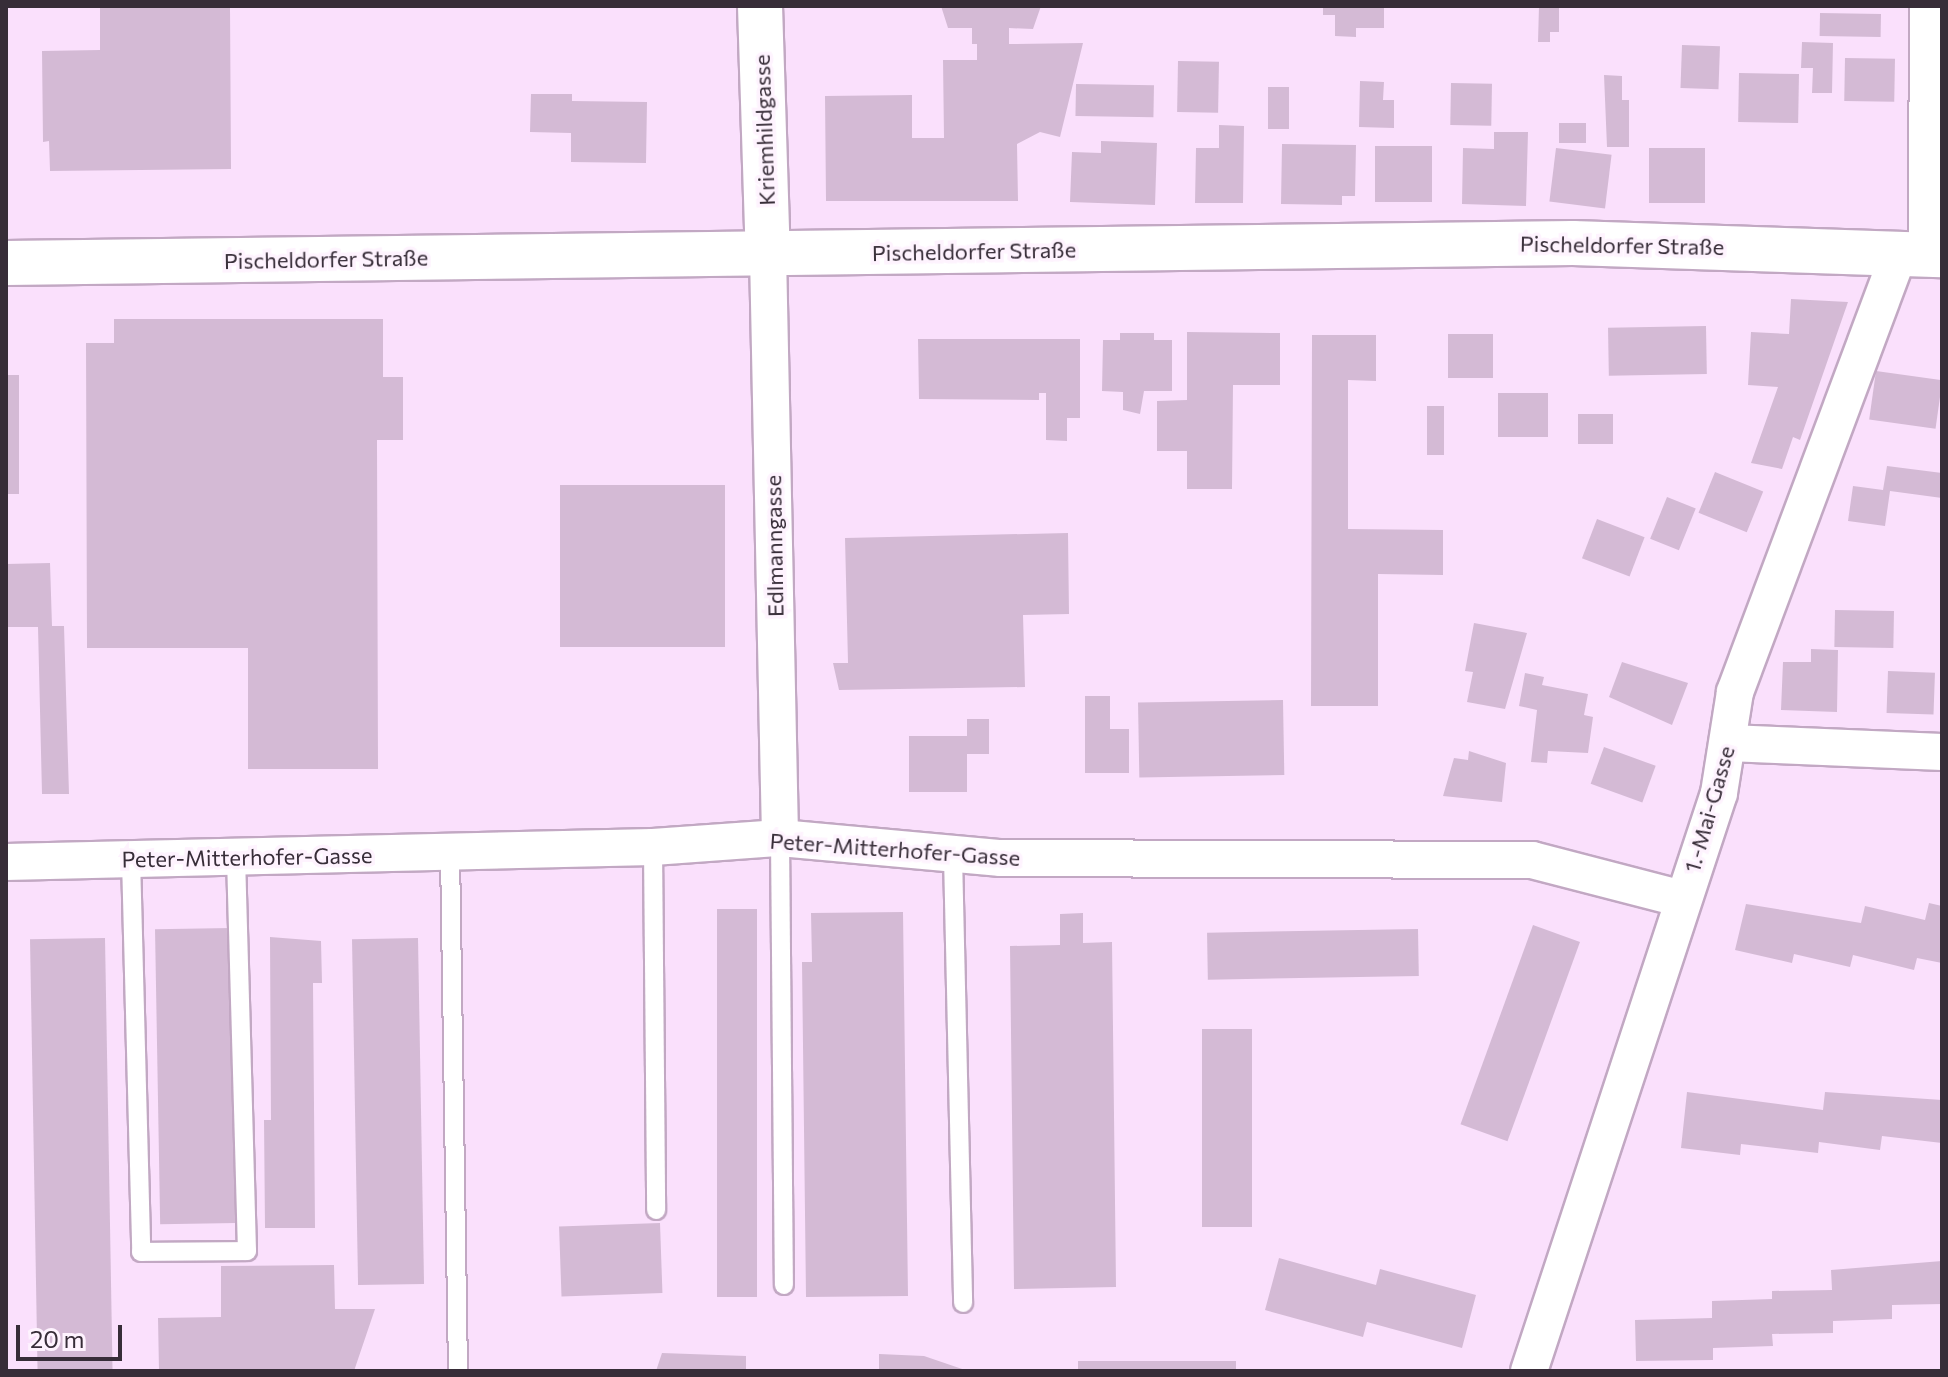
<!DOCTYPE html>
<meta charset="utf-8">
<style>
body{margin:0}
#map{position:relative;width:1948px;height:1377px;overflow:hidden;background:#fae0fc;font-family:Commissioner,sans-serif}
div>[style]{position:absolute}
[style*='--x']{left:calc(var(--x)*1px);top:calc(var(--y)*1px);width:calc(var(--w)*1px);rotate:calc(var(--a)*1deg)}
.building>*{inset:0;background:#d4bad5;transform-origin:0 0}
.roads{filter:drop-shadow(2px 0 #c2a8c3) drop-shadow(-2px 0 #c2a8c3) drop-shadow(0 2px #c2a8c3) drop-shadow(0 -2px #c2a8c3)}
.lane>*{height:18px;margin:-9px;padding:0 9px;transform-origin:9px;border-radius:9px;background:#fff}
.street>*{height:36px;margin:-18px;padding:0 18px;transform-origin:18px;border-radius:18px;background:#fff}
.secondary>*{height:44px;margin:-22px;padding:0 22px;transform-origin:22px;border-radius:22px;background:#fff}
span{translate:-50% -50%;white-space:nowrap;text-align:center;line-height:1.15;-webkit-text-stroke:7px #fef3fe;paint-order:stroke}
.street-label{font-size:22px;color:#372d38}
.frame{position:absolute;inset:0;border:8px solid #372d38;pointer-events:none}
.scale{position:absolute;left:16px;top:1325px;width:106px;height:36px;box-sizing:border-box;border:4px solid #372d38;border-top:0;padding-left:10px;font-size:24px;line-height:28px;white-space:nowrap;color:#372d38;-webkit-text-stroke:6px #fef3fe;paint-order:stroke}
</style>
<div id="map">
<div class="building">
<div style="clip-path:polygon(100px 6px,230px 6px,231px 169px,50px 171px,49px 141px,43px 142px,42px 51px,100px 50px)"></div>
<div style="clip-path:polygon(941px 6px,1041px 6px,1033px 29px,1009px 28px,1009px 44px,1083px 43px,1060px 137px,1040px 132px,1017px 144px,1018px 201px,826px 201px,825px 96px,912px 95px,912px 138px,944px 138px,943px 60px,977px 60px,977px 44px,972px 44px,972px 28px,948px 28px)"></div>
<div style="clip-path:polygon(1323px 6px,1384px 6px,1384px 28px,1356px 28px,1356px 37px,1335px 36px,1335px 15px,1323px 15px)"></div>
<div style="clip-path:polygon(1539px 6px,1559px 6px,1559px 32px,1550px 32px,1550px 42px,1538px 42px)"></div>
<div style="left:1820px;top:13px;width:61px;height:23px;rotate:1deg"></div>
<div style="clip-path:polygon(1802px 42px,1833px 43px,1832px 93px,1812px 93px,1813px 68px,1801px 68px)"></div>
<div style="left:1682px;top:45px;width:38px;height:43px;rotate:2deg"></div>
<div style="left:1845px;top:58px;width:50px;height:43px;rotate:1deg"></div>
<div style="left:1178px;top:61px;width:41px;height:51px;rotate:1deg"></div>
<div style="left:1739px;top:73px;width:60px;height:49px;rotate:1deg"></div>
<div style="clip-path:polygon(1604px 75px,1622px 76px,1622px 100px,1629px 100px,1629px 147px,1607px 147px)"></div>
<div style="clip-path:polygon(1360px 81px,1384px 82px,1383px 100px,1394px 100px,1394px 128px,1359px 127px)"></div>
<div style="left:1451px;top:83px;width:41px;height:42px;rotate:1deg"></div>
<div style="left:1076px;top:84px;width:78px;height:32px;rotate:1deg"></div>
<div style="left:1268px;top:87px;width:21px;height:42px"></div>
<div style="clip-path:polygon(531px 94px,572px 94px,572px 101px,647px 102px,646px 163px,571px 162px,571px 133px,530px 132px)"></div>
<div style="left:1559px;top:123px;width:27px;height:20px"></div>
<div style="clip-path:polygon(1219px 125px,1244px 126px,1243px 203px,1195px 203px,1196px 148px,1219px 148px)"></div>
<div style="clip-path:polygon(1494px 132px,1528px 132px,1526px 206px,1462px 204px,1463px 148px,1494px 149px)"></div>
<div style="clip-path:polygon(1101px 141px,1157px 143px,1155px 205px,1070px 202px,1072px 152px,1101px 153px)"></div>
<div style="clip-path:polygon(1282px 144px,1356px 145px,1355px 196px,1342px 196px,1342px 205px,1281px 204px)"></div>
<div style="left:1375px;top:146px;width:57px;height:56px"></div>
<div style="left:1556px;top:148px;width:56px;height:54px;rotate:7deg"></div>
<div style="left:1649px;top:148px;width:56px;height:55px"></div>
<div style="clip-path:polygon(1791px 299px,1848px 302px,1800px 440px,1793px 437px,1782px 469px,1751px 463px,1778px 387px,1748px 385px,1751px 332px,1789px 334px)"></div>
<div style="clip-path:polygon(114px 319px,383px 319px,383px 377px,403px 377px,403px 440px,377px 440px,378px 769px,248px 769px,248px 648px,87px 648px,86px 343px,114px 343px)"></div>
<div style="left:1706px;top:326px;width:48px;height:98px;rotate:89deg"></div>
<div style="clip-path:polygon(1187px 332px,1280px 333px,1280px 385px,1233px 385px,1232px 489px,1187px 489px,1187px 451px,1157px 451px,1157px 401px,1187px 400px)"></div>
<div style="clip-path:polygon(1120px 333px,1154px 333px,1154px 340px,1172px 340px,1172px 391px,1144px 391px,1140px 414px,1123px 410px,1123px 392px,1102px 391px,1103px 340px,1120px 340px)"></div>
<div style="left:1493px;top:334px;width:44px;height:45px;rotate:90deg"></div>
<div style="clip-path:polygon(1312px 335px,1376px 335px,1376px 381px,1348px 380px,1348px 529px,1443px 530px,1443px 575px,1378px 574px,1378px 706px,1311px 706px)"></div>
<div style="clip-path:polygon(918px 339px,1080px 339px,1080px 418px,1067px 418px,1067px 441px,1046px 440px,1046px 393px,1039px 393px,1039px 400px,919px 399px)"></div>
<div style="left:1876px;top:371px;width:67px;height:49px;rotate:8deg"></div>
<div style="left:6px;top:375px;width:13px;height:119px"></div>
<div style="left:1498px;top:393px;width:50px;height:44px"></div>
<div style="left:1427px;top:406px;width:17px;height:49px"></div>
<div style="left:1578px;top:414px;width:35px;height:30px"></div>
<div style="clip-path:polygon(1887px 466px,1942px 473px,1942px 498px,1890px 491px,1885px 526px,1848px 521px,1853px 486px,1883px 490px)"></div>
<div style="left:1715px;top:472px;width:52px;height:44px;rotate:22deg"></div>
<div style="left:725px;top:485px;width:162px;height:165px;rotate:90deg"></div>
<div style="left:1667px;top:497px;width:31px;height:45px;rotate:22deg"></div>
<div style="left:1597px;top:519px;width:51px;height:42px;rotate:21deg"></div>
<div style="clip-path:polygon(1068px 533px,1069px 614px,1023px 615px,1025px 687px,839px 690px,833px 663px,848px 663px,845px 538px)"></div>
<div style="clip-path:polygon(50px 563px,52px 626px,64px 626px,69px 794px,42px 794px,38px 627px,6px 627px,6px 564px)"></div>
<div style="left:1835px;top:610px;width:59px;height:37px;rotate:1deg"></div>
<div style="clip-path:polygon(1474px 623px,1527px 633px,1505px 709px,1467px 702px,1473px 672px,1465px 671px)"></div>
<div style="clip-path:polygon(1811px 649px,1838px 650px,1837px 712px,1781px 710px,1783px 662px,1811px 662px)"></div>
<div style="clip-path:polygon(1622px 662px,1688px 683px,1672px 725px,1609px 697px)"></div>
<div style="left:1888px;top:671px;width:47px;height:42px;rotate:2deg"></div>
<div style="clip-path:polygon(1525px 673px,1544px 677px,1542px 685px,1588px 694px,1584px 715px,1593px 717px,1588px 753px,1548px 751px,1547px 763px,1531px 762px,1537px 710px,1519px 706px)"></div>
<div style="clip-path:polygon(1085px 696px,1110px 696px,1110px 729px,1129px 729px,1129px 773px,1085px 773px)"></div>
<div style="left:1283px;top:700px;width:75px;height:145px;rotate:89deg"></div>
<div style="clip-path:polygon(967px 719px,989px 719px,989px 754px,967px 754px,967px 792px,909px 792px,909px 736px,967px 736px)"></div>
<div style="left:1604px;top:747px;width:55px;height:39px;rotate:20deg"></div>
<div style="clip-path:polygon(1469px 751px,1506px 763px,1502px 802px,1443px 796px,1454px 758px,1468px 760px)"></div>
<div style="clip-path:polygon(1929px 903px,1942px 906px,1942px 963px,1917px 958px,1914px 970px,1853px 955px,1850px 967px,1794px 954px,1792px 963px,1735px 950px,1746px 904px,1861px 923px,1865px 906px,1925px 920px)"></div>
<div style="left:717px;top:909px;width:40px;height:388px"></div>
<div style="clip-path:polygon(903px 912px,908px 1296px,806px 1297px,802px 962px,812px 962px,811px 913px)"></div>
<div style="clip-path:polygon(1083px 913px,1083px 943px,1112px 942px,1116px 1287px,1014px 1289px,1010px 946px,1060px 945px,1060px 914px)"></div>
<div style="left:1533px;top:925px;width:50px;height:212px;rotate:20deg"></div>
<div style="left:231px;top:928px;width:295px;height:76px;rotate:89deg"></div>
<div style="left:1418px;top:929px;width:47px;height:211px;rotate:89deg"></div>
<div style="clip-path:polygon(270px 937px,321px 941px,322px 983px,313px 983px,315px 1228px,265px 1228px,264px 1120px,271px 1120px)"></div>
<div style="left:105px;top:938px;width:433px;height:75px;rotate:89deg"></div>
<div style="left:418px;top:938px;width:346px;height:66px;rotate:89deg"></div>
<div style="left:1202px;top:1029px;width:50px;height:198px"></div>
<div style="clip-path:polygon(1687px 1092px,1823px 1110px,1825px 1092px,1942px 1100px,1942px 1143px,1882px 1136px,1880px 1150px,1819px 1142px,1818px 1153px,1741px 1144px,1740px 1155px,1681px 1148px)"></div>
<div style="left:660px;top:1223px;width:70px;height:101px;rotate:88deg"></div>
<div style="clip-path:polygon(1279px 1258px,1376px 1285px,1380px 1269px,1476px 1295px,1462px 1348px,1367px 1322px,1363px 1337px,1265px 1310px)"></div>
<div style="clip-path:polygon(1942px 1261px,1942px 1304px,1892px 1305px,1892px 1319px,1833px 1321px,1833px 1333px,1772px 1334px,1773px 1346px,1713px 1348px,1713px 1360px,1636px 1361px,1635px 1320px,1712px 1318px,1712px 1301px,1772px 1299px,1772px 1291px,1832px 1290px,1831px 1270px)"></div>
<div style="clip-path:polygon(334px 1265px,335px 1309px,375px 1309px,354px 1371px,159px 1371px,158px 1318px,221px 1317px,221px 1266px)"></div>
<div style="clip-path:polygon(662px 1353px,746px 1356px,746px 1371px,656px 1371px)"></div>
<div style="clip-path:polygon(879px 1354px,924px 1356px,968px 1371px,879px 1371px)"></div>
<div style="left:1236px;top:1361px;width:10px;height:158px;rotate:90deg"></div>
</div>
<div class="roads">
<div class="lane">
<div style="--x:780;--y:838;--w:447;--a:89.5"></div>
<div style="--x:653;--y:847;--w:363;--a:89.5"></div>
<div style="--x:450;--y:852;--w:519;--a:89.12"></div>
<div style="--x:953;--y:856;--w:447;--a:88.7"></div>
<div style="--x:131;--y:859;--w:393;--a:88.5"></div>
<div style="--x:141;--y:1252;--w:106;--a:-0.5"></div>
<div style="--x:247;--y:1251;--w:395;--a:-91.6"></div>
</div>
<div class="street">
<div style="--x:1927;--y:253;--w:247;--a:-89.8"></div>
<div style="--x:768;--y:254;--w:584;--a:88.82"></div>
<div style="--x:1729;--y:743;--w:213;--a:2.4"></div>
<div style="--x:6;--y:862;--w:647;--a:-1.33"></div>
<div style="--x:653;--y:847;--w:127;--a:-4.1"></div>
<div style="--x:780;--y:838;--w:222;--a:5.2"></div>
<div style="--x:1001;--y:858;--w:531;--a:0.22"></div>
<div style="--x:1532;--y:860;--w:156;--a:14.5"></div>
<div style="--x:1529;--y:1371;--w:608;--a:-71.8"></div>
<div style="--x:1719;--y:793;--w:102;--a:-81"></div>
<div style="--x:1735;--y:692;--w:471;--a:-69.5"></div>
</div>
<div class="secondary">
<div style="--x:760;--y:6;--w:248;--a:88.2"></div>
<div style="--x:6;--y:263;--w:1567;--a:-0.73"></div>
<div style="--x:1573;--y:243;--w:369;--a:1.9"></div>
</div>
</div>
<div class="street-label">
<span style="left:764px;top:130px;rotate:-92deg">Kriemhildgasse</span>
<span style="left:1622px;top:245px;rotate:1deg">Pischeldorfer Straße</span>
<span style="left:974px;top:251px;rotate:-1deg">Pischeldorfer Straße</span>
<span style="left:326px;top:259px;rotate:-1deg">Pischeldorfer Straße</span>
<span style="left:774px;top:546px;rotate:-91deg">Edlmanngasse</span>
<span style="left:1709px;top:809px;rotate:-74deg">1.-Mai-Gasse</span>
<span style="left:895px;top:849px;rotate:4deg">Peter-Mitterhofer-Gasse</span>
<span style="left:247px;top:857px;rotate:-1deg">Peter-Mitterhofer-Gasse</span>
</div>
<div class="frame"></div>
<div class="scale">20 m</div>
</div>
